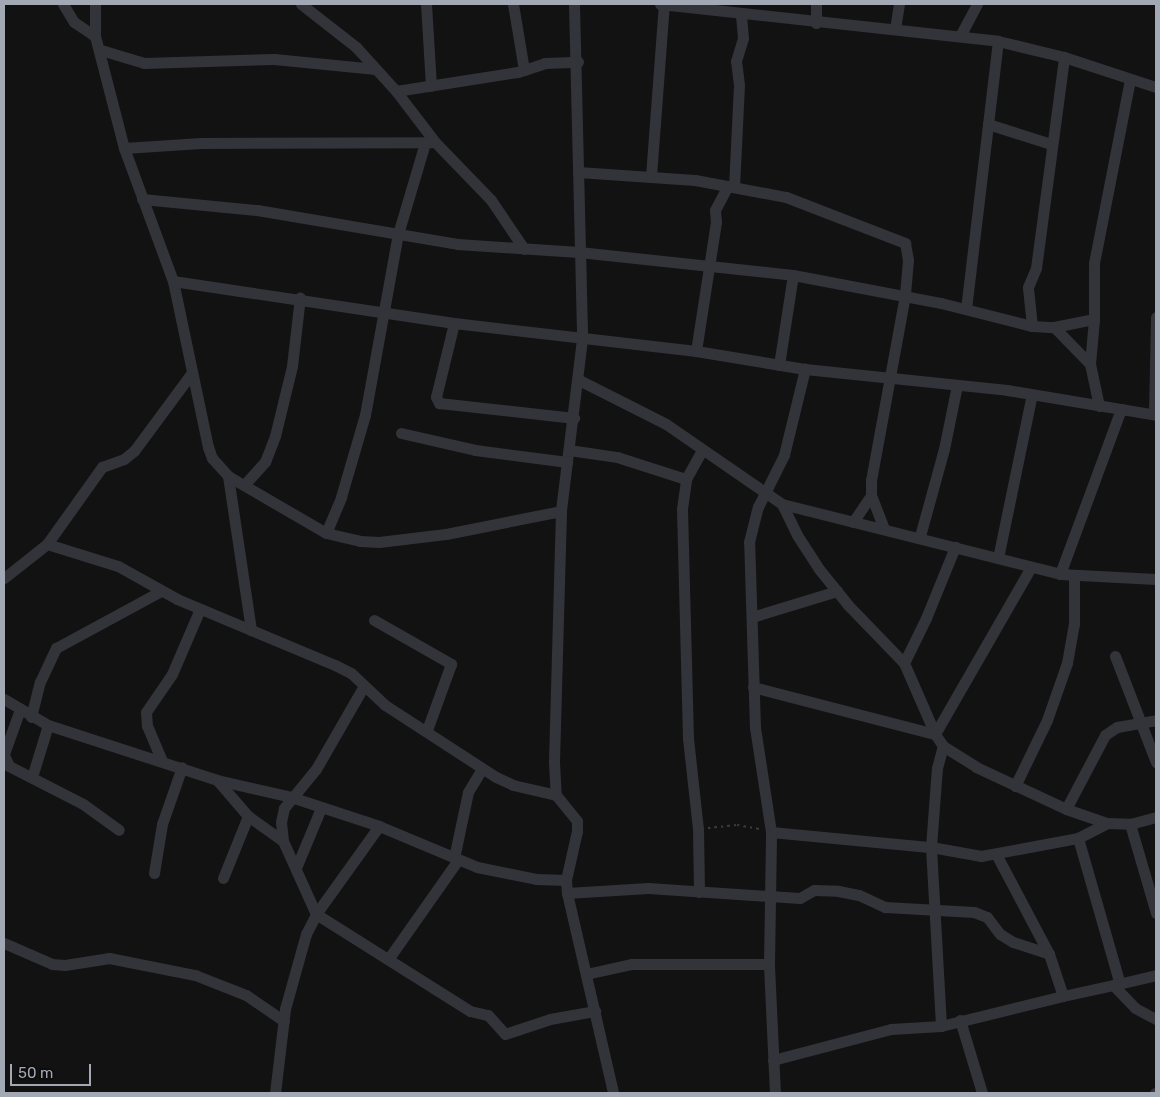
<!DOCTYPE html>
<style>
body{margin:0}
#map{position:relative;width:1160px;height:1097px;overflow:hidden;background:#121213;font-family:Rubik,sans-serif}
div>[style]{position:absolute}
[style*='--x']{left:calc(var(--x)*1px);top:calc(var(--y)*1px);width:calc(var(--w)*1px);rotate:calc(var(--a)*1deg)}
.path>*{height:2px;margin-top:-1px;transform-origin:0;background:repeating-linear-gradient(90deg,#383b40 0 2.5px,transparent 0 6.5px)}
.street>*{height:11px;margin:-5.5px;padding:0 5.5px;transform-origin:5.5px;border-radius:5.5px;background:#323439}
span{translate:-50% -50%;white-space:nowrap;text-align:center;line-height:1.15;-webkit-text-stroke:5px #0d0d0e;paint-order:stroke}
.frame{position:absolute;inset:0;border:5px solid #a2a9b5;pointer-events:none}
.scale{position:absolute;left:10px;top:1064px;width:81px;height:22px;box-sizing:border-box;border:2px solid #a2a9b5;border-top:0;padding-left:6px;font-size:15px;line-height:18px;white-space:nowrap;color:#a2a9b5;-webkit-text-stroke:4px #0d0d0e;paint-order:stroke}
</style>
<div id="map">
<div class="path">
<div style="--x:708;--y:828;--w:29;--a:-6"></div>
<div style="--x:737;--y:825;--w:23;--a:10"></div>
</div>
<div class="street">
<div style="--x:63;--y:4;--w:21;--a:59"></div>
<div style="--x:74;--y:22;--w:25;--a:34"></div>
<div style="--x:95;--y:4;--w:32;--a:90"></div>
<div style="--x:95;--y:36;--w:116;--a:75.5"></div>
<div style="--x:124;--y:148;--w:142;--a:69.8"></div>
<div style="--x:173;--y:281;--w:170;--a:78.1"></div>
<div style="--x:208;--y:447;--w:12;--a:70"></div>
<div style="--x:212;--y:458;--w:24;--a:48"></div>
<div style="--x:228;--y:476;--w:113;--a:30.2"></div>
<div style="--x:326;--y:533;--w:35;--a:13"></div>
<div style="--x:360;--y:541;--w:19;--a:3"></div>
<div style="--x:379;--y:542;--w:67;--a:-6.8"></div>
<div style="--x:446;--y:534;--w:117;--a:-11.3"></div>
<div style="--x:301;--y:4;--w:70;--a:38"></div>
<div style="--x:356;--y:47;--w:59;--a:47.7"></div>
<div style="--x:396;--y:91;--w:64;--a:52.6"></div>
<div style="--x:435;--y:142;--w:81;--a:46"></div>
<div style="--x:491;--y:200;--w:59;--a:56"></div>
<div style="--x:426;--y:4;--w:82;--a:86.5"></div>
<div style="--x:513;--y:4;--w:67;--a:80.5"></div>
<div style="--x:574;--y:4;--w:335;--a:88.6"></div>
<div style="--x:582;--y:339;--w:173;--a:97"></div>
<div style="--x:561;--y:511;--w:251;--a:91.6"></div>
<div style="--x:554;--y:762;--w:33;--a:87"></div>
<div style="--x:556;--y:795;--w:33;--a:51"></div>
<div style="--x:577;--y:821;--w:10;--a:90"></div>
<div style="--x:577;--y:831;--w:50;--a:102.7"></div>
<div style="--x:566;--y:880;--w:13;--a:86"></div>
<div style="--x:567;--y:893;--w:205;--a:77"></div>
<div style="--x:660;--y:4;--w:340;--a:6.2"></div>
<div style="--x:998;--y:41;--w:68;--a:13.6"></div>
<div style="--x:1064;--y:57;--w:97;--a:18.1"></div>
<div style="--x:816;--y:4;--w:19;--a:90"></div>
<div style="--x:895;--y:29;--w:25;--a:-81"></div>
<div style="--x:960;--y:36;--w:36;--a:-62"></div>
<div style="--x:101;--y:50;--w:45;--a:16.8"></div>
<div style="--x:144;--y:63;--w:130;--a:-1.8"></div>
<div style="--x:274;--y:59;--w:102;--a:5.6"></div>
<div style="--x:396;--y:91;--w:123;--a:-8.9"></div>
<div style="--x:518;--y:72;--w:28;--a:-18"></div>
<div style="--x:545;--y:63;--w:33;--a:-2"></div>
<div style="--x:988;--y:124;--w:66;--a:17.6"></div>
<div style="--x:124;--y:148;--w:77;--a:-3.7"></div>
<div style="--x:201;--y:143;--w:231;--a:-0.2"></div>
<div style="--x:578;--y:172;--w:117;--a:3.9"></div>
<div style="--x:695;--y:180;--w:93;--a:10.6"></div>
<div style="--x:786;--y:197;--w:128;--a:21.1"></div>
<div style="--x:905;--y:243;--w:17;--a:80"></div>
<div style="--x:908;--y:260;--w:35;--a:95"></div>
<div style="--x:905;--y:295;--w:188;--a:100.4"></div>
<div style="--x:871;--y:480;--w:15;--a:90"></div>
<div style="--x:871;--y:495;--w:34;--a:69"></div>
<div style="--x:651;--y:176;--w:172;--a:-85.7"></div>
<div style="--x:734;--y:187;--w:102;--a:-87.2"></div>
<div style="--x:739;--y:85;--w:24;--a:-97"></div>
<div style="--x:736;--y:61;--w:24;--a:-73"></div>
<div style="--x:743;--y:38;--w:24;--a:-95"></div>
<div style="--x:142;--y:199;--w:116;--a:5.5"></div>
<div style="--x:257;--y:210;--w:203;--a:9.6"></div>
<div style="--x:457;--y:244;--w:122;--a:3.8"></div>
<div style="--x:579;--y:252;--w:215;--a:6.1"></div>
<div style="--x:793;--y:275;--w:151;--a:10.7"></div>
<div style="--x:941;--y:303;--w:94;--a:14.2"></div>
<div style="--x:1032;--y:326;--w:22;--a:3"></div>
<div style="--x:1054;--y:327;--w:41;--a:-11.3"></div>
<div style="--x:173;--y:281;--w:284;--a:8.5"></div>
<div style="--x:454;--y:323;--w:244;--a:6.6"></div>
<div style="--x:696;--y:351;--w:110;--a:9.4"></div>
<div style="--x:805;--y:369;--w:203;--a:5.9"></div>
<div style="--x:1007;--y:390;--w:151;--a:9.5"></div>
<div style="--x:966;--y:309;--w:270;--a:-83.2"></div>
<div style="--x:454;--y:323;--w:76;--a:103.7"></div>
<div style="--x:436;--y:397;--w:7;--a:63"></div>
<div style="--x:439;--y:403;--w:136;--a:6.3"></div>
<div style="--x:1032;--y:326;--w:39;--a:-96"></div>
<div style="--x:1028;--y:287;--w:21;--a:-67"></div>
<div style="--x:1036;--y:268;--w:213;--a:-82.4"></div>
<div style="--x:1054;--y:327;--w:52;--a:45.8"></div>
<div style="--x:696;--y:351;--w:131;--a:-81.2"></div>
<div style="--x:716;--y:222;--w:12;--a:-95"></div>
<div style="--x:715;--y:210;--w:27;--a:-62"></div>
<div style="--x:779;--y:365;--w:91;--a:-81.2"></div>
<div style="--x:579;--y:380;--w:97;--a:26.8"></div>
<div style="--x:666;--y:424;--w:141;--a:34.6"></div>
<div style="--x:782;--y:504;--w:34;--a:64"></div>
<div style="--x:797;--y:535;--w:40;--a:57.1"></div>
<div style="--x:819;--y:569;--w:46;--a:51.1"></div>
<div style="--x:848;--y:605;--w:81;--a:46"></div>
<div style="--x:904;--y:663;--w:77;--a:66.4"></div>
<div style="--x:935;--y:734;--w:14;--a:56"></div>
<div style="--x:943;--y:746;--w:39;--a:32"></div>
<div style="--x:976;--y:767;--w:99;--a:25"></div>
<div style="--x:1066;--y:809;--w:43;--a:18.9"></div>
<div style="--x:1107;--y:823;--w:23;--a:2"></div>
<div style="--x:1130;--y:824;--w:93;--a:73.7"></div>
<div style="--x:1099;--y:406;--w:43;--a:-102.1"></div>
<div style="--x:1090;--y:364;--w:45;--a:-84.9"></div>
<div style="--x:1094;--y:319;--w:56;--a:-90"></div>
<div style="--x:1094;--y:263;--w:187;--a:-78.9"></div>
<div style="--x:1154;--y:414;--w:97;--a:-88.8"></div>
<div style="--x:401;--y:433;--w:76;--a:12.9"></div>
<div style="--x:475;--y:450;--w:93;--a:7.4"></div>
<div style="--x:569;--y:450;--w:49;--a:8.3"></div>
<div style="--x:617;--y:457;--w:72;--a:17.7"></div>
<div style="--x:228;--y:476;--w:156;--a:81.5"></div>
<div style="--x:244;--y:485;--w:31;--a:-48"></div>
<div style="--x:265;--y:462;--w:28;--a:-69"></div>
<div style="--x:275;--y:436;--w:72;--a:-76.3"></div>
<div style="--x:292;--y:366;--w:69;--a:-83.4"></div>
<div style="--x:782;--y:504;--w:287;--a:14.1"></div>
<div style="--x:1060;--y:574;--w:96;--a:3"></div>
<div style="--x:853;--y:522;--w:32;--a:-56"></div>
<div style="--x:326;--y:533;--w:39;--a:-67"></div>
<div style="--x:341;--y:497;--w:85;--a:-73.7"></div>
<div style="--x:365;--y:415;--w:184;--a:-79.7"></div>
<div style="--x:398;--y:234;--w:95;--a:-73.5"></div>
<div style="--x:920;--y:536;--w:90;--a:-74.6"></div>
<div style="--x:944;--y:449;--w:65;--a:-78.5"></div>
<div style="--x:47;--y:544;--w:74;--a:17.2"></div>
<div style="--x:118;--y:566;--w:68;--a:29.2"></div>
<div style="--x:177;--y:599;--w:171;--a:22.7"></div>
<div style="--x:335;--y:665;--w:18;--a:27"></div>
<div style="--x:351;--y:673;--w:47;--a:43.3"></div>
<div style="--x:385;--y:705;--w:132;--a:33"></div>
<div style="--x:496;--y:777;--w:19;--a:25"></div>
<div style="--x:513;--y:785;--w:44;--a:13.1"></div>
<div style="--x:998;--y:558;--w:167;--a:-78.3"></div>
<div style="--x:1060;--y:574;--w:176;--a:-69.7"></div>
<div style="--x:4;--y:578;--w:55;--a:-38.3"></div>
<div style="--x:47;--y:544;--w:95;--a:-54.5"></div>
<div style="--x:102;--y:467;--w:23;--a:-20"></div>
<div style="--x:124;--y:459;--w:13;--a:-39"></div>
<div style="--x:134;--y:451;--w:96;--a:-53.5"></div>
<div style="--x:752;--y:617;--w:89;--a:-17"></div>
<div style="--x:374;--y:620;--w:89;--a:29.7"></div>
<div style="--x:451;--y:664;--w:70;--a:110"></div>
<div style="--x:1115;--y:656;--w:114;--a:68.9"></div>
<div style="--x:904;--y:663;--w:50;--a:-63.9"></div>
<div style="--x:926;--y:618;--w:77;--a:-67.8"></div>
<div style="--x:753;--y:687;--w:188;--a:14.5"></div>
<div style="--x:935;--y:734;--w:193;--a:-60.1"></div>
<div style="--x:4;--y:699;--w:51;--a:30.6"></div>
<div style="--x:48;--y:725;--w:178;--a:18"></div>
<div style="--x:217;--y:780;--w:76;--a:12.9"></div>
<div style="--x:291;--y:797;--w:93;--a:18.2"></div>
<div style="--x:379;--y:826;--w:106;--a:22.7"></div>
<div style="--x:477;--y:867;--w:60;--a:11.5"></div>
<div style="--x:536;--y:879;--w:30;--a:2"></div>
<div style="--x:31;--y:717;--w:36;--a:-76"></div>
<div style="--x:40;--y:682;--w:38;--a:-65"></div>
<div style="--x:56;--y:648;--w:119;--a:-28.5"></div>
<div style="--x:4;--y:754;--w:48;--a:-70.4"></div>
<div style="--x:4;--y:755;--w:12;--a:66"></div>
<div style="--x:9;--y:766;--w:83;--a:27.2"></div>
<div style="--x:83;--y:804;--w:44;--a:35.8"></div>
<div style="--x:162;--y:761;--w:38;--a:-113"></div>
<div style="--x:147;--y:726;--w:14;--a:-94"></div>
<div style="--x:146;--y:712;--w:46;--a:-55.6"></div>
<div style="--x:172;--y:674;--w:71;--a:-66.7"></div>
<div style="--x:32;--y:777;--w:54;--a:-72.9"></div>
<div style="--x:217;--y:780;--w:48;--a:49.3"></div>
<div style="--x:248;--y:816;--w:43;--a:35.5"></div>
<div style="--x:283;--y:841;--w:80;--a:65.7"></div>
<div style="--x:316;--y:914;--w:182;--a:32.2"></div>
<div style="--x:470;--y:1011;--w:18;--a:13"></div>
<div style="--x:488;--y:1015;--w:25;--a:48"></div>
<div style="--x:505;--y:1034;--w:47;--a:-18.4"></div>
<div style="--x:550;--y:1019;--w:46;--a:-10.1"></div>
<div style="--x:1015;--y:786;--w:73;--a:-64.1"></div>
<div style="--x:1047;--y:720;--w:60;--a:-70.7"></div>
<div style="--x:1067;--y:663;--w:40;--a:-80"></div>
<div style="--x:1074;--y:624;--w:49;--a:-90"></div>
<div style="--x:1066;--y:809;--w:84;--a:-62.2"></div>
<div style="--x:1105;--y:735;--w:14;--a:-34"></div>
<div style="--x:1117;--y:727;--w:40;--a:-10"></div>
<div style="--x:1130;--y:824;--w:27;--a:-15"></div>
<div style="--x:771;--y:832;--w:161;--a:5.4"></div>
<div style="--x:931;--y:847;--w:51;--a:10.2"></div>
<div style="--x:981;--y:856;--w:99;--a:-10.5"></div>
<div style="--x:1078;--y:838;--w:33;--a:-27"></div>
<div style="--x:1078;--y:838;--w:152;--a:74"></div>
<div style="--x:283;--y:841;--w:19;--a:-96"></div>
<div style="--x:281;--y:822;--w:14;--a:-78"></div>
<div style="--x:284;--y:808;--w:50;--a:-50.6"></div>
<div style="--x:316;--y:769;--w:96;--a:-60"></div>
<div style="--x:996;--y:854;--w:113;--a:62.1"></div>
<div style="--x:454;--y:858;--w:67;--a:-78"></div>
<div style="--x:468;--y:792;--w:27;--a:-59"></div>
<div style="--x:296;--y:868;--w:65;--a:-67.4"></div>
<div style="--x:154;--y:873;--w:50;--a:-80.7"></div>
<div style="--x:162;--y:824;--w:60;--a:-70.7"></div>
<div style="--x:223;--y:878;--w:67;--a:-68"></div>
<div style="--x:699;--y:892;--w:63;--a:-90.9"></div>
<div style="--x:698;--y:829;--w:92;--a:-96.3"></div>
<div style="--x:688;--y:738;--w:229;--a:-91.5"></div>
<div style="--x:682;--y:509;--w:30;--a:-82"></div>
<div style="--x:686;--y:479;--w:33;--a:-61"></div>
<div style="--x:567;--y:893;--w:81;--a:-3.5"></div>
<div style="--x:648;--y:888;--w:152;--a:3.8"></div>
<div style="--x:800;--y:898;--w:16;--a:-30"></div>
<div style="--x:814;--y:890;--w:24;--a:2"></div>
<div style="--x:838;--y:891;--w:21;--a:11"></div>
<div style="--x:859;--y:895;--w:29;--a:25"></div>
<div style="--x:885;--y:907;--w:89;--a:3.2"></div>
<div style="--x:974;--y:912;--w:14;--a:21"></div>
<div style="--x:987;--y:917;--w:21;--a:53"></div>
<div style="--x:1000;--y:934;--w:15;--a:32"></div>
<div style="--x:1013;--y:942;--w:38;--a:18"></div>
<div style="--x:1049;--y:954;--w:44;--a:71.6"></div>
<div style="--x:1063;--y:996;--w:51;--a:-12.4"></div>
<div style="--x:1113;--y:985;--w:32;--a:46"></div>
<div style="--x:1135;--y:1008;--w:24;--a:28"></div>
<div style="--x:4;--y:943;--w:52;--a:23.6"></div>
<div style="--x:52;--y:964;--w:13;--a:4"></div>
<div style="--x:65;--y:965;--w:45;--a:-9"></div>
<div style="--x:109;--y:958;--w:88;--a:11.2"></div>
<div style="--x:195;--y:975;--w:55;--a:21.4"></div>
<div style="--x:246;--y:995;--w:46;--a:34.4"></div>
<div style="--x:389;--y:958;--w:120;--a:-54.9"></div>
<div style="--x:586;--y:974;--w:46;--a:-12.5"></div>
<div style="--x:631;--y:964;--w:138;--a:0"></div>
<div style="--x:1114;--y:985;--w:43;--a:-13.4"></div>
<div style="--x:960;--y:1020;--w:76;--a:73.2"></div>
<div style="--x:941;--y:1026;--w:179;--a:-93.2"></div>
<div style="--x:931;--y:847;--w:79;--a:-85.7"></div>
<div style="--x:937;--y:768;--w:23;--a:-75"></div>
<div style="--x:773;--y:1060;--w:122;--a:-14.7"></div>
<div style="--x:891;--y:1029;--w:50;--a:-3.4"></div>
<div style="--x:941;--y:1026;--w:126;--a:-13.8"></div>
<div style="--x:275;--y:1093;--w:85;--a:-83.2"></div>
<div style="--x:285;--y:1009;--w:78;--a:-74.4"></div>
<div style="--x:306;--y:934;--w:22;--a:-63"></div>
<div style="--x:316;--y:914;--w:108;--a:-54.4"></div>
<div style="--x:775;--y:1093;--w:129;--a:-92.7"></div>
<div style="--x:769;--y:964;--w:132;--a:-89.1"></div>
<div style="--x:771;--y:832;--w:105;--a:-98.7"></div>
<div style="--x:755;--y:728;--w:186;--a:-91.8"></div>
<div style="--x:749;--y:542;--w:36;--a:-76"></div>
<div style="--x:758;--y:507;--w:58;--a:-63.4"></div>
<div style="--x:784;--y:455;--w:89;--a:-76.3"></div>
<div style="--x:1155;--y:1093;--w:1;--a:0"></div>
</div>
<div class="frame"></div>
<div class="scale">50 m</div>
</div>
